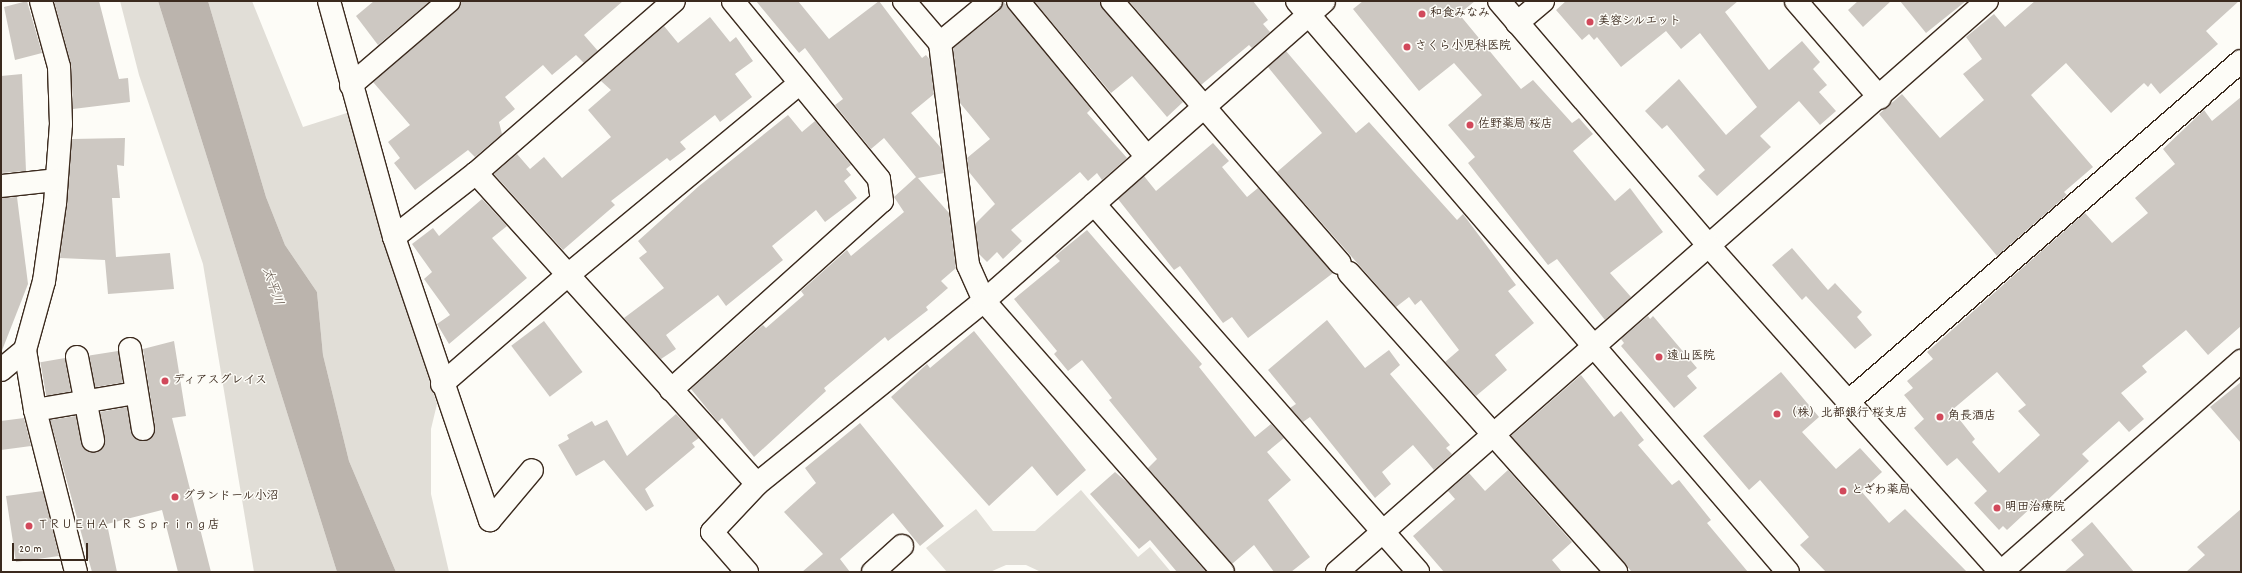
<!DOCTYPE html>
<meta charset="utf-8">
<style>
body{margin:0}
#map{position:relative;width:2242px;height:573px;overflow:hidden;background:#fdfcf7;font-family:Dekko,"Klee One",sans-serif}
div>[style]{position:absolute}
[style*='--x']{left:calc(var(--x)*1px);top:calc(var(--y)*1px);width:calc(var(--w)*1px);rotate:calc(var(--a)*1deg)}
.green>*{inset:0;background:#e1ded7}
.water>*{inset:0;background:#bbb4ad}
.building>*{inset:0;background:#cdc8c2;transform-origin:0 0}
.roads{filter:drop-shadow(1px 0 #3b2a1e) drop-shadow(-1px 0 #3b2a1e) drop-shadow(0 1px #3b2a1e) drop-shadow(0 -1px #3b2a1e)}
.minor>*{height:22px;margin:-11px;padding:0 11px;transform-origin:11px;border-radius:11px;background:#fdfcf7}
.tertiary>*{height:22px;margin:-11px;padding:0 11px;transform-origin:11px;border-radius:11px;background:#fdfcf7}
.dots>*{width:11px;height:11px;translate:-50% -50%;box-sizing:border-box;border:2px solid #fdfcf7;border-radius:50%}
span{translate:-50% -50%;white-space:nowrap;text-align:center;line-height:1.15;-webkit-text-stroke:3px #fdfcf7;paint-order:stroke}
.poi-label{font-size:12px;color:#3b2a1e;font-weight:700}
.left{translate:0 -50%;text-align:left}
.water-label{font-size:13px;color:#615349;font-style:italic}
.frame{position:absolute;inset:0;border:2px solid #3b2a1e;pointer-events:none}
.scale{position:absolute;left:12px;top:543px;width:76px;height:18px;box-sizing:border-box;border:2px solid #3b2a1e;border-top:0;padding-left:5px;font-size:12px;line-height:14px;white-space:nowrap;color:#3b2a1e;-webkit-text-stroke:3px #fdfcf7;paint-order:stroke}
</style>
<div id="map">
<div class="green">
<div style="clip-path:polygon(120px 1px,158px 1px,337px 572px,254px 572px,203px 264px,139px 75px)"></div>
<div style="clip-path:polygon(208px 1px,252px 1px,303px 127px,350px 112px,385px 243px,437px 404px,431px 429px,431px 494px,449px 572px,396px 572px,349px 461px,323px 355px,317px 292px,285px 245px,266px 197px)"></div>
<div style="clip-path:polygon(1081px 490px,1138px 557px,1150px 547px,1171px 572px,1041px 572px,1026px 565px,1006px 565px,990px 572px,947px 572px,926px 548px,976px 509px,993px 531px,1035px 531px)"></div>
</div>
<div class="water">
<div style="clip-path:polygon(158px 1px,208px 1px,266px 197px,285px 245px,317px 292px,323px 355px,349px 461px,396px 572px,337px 572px)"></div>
</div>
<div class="building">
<div style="clip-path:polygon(27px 1px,42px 53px,15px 60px,4px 7px)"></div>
<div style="clip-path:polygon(54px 1px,99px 1px,119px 79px,128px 78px,130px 102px,73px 109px,71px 64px)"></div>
<div style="clip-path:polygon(374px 1px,430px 1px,378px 45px,356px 16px)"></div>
<div style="clip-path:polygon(461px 1px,623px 1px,584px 35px,598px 51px,584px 63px,576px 55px,552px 75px,543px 65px,505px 97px,515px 109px,499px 122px,502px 134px,475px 157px,468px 150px,415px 190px,394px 163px,400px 158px,388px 142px,410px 125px,373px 82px,457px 10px)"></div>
<div style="clip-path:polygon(756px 1px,798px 1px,829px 39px,879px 1px,922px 58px,926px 55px,930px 60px,934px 94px,911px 113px,941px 148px,944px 173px,918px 178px,949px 213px,956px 268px,941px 281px,948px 288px,926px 307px,928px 310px,888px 341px,885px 337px,824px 388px,826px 391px,754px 457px,722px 418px,718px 422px,691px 389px,763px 325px,766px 328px,804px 295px,801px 291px,847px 250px,851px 256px,904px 212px,894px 197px,916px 177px,884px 138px,871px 149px,835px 105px,843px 99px,805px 48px,799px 53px)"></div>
<div style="clip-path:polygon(1003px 1px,1091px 109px,1087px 113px,1127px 158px,1102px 180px,1097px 173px,1088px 181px,1080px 172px,1011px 230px,1022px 241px,1003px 259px,997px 252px,987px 262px,979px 254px,975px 224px,995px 204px,969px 172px,967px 158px,990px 139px,960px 103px,953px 48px,999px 11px)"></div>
<div style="clip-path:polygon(1034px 1px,1100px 1px,1103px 9px,1183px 102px,1167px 117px,1132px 76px,1111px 93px)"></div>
<div style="clip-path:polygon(1129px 1px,1253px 1px,1268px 20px,1263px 24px,1270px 32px,1252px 48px,1249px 45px,1201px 85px)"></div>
<div style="clip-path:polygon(1363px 1px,1475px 1px,1459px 14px,1521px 89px,1533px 80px,1572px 123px,1579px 118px,1593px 134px,1573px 151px,1615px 201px,1630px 188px,1663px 232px,1610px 273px,1631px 297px,1605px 320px,1557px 259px,1548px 265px,1468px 163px,1475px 157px,1448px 125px,1482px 95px,1454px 63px,1419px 91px,1353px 9px)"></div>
<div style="clip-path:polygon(1566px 1px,1738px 1px,1725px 12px,1769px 70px,1802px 41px,1820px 62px,1813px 69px,1827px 85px,1819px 92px,1836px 111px,1820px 125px,1799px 101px,1760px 136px,1771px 147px,1717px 196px,1698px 176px,1705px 170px,1667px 125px,1662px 129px,1645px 111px,1679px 79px,1726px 135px,1757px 107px,1700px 33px,1681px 49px,1666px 31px,1621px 67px,1597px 37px,1594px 40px,1589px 34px,1582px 40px,1556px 10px)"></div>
<div style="clip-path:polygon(1858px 1px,1891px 1px,1863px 27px,1848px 10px)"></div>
<div style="clip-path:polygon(1900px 1px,1966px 1px,1926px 33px)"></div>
<div style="clip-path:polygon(2035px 1px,2239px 1px,2206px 31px,2218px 44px,2160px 94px,2151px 83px,2148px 87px,2144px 83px,2111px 113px,2066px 63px,2031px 95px,2093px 167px,2064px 192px,2067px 195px,1997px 256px,1879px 114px,1902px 94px,1940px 138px,1984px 100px,1963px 74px,1982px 59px,1966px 37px,1994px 14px,2005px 27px)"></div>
<div style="clip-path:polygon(710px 17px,730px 42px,736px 37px,753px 61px,735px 74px,752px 97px,720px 122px,715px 115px,680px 142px,686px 149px,670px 161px,667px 158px,611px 201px,615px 205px,563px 250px,494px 174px,517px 154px,530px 169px,544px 157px,562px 178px,611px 137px,588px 110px,611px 90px,601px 81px,664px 26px,678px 43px)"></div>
<div style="clip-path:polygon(1286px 51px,1356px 133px,1369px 122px,1457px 220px,1463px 214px,1516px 285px,1508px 291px,1534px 323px,1495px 355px,1507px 370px,1476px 396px,1445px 362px,1459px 350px,1421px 300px,1415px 305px,1409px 297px,1396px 307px,1277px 172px,1322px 133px,1268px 67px)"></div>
<div style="clip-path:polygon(22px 74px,26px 171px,1px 173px,1px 76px)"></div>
<div style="clip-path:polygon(evenodd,2241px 97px,2241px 326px,2208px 355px,2186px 330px,2142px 366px,2147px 372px,2121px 393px,2144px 419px,2129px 432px,2119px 421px,2082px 454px,2089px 461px,2040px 507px,2036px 503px,2007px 530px,2003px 526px,1999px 530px,1974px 503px,1987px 491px,1957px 458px,1947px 466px,1914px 428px,1924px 419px,1904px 395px,1913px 388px,1907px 381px,1933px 359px,1927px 352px,2085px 213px,2112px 243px,2148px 213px,2135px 198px,2175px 164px,2163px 149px,2204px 110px,2212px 121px,2241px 97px,1997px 372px,2026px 405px,2018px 411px,2040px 435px,1999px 473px,1972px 442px,1975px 439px,1952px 410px,1997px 372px)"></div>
<div style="clip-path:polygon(788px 115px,802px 132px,815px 121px,851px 165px,846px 169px,851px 175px,844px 181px,857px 198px,825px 222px,816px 210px,772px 246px,783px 260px,726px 306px,718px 295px,666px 335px,676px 349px,661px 359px,624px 318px,664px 288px,639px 258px,647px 252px,638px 241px,699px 186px)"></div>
<div style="clip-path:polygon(125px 138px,124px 166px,117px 165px,120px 198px,112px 198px,116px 257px,170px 253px,174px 289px,108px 294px,105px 260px,60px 258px,72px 139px)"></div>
<div style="clip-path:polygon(1213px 143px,1229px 161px,1222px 167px,1247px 197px,1258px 188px,1333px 273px,1248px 338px,1232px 317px,1223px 323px,1180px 266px,1174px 270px,1118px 199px,1144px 176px,1156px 191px)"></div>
<div style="clip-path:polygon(17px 197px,28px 284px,1px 353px,1px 198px)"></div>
<div style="clip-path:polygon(482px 199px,507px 226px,492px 238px,527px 278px,449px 344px,437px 324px,450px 315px,424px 279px,432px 272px,412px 244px,433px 228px,439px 236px)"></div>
<div style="clip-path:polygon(1087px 230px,1202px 364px,1199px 367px,1255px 437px,1271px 424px,1284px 438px,1267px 452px,1291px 480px,1268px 500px,1310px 557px,1291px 572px,1274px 572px,1254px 545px,1232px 564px,1148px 468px,1157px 459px,1109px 400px,1112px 398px,1082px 360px,1068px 371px,1054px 354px,1057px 351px,1014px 299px,1060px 261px,1055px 256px)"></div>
<div style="clip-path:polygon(1792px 248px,1828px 290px,1835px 283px,1862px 312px,1857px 317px,1872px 335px,1855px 349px,1806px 296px,1802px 300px,1772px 265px)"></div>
<div style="clip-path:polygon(1648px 316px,1650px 319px,1653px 316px,1697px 368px,1687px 376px,1697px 388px,1674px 408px,1621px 346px,1624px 343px,1621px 339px)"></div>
<div style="clip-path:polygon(1327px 320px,1365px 368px,1389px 350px,1400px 365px,1390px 374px,1450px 445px,1446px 448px,1452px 454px,1434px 470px,1413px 445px,1382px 472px,1391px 484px,1375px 498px,1310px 417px,1303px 422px,1290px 408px,1296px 404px,1268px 370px)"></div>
<div style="left:544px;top:321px;width:64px;height:41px;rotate:53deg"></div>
<div style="clip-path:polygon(974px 331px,1086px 470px,1057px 496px,1032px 466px,989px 506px,891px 397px,927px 364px,930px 368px)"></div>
<div style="clip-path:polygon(174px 341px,186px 416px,172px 418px,211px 572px,178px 572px,162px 510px,107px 524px,117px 572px,92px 572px,50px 420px,76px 416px,83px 448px,95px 452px,105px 444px,100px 412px,127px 407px,133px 437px,139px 441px,151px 439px,155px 427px,143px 349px)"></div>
<div style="left:118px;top:351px;width:32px;height:29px;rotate:81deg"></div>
<div style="left:65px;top:358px;width:34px;height:25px;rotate:80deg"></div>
<div style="clip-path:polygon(1781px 372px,1819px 417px,1802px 432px,1836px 469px,1860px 448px,1882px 472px,1861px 491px,1889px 523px,1905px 509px,1967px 572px,1826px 572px,1800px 545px,1809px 537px,1760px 480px,1749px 490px,1703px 436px)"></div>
<div style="clip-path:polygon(1581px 375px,1614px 417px,1621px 411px,1644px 440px,1638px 445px,1672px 485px,1679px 480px,1711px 520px,1707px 523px,1748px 572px,1632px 572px,1511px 436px)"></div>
<div style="clip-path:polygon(2241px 382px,2241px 443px,2210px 407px)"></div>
<div style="clip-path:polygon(676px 414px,699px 438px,692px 443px,695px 447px,645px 489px,654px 506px,646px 511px,604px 460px,576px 476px,558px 445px,569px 439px,567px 435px,592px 421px,595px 426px,607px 420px,627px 456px)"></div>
<div style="clip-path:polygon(24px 418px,31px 446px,1px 450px,1px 421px)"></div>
<div style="clip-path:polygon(860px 423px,944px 526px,920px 546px,893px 513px,840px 559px,850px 572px,802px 572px,823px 554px,784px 512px,816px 483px,805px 468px)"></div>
<div style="clip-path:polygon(1508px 470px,1572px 542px,1552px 560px,1562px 572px,1444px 572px,1413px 536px,1455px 499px,1448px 491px,1469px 473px,1485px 491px)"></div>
<div style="clip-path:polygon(1115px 472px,1129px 484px,1206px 572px,1177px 572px,1150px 540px,1139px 549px,1090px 494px)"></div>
<div style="clip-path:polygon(43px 491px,59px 556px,16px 562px,6px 496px)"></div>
<div style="clip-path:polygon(2241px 509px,2241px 572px,2186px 572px,2205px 555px,2197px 547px)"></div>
<div style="clip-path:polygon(2092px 522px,2134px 572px,2064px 572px,2084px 555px,2071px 540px)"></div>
</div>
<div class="roads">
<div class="minor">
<div style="--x:41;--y:1;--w:68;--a:74.7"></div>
<div style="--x:59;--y:67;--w:57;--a:88"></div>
<div style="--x:61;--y:124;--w:79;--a:94.3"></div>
<div style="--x:55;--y:203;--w:79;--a:98"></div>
<div style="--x:44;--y:281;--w:72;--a:105.4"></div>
<div style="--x:25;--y:350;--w:61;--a:80.5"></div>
<div style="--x:35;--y:410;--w:167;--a:75.8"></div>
<div style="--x:329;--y:1;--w:245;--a:74.6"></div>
<div style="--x:394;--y:237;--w:299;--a:71.3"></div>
<div style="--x:490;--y:520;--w:65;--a:-50"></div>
<div style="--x:904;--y:1;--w:55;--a:49.4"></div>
<div style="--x:940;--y:43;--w:224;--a:82.8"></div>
<div style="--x:968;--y:265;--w:39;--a:66"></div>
<div style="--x:984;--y:301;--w:361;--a:48.6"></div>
<div style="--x:1018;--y:1;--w:202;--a:50.4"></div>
<div style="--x:1112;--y:1;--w:347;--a:49"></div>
<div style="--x:1297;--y:1;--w:753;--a:49.31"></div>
<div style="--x:1796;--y:1;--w:128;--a:49.1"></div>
<div style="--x:1517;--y:23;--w:34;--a:-40"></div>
<div style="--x:940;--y:43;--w:66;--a:-39.5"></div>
<div style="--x:351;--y:85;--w:129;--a:-40.6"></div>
<div style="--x:476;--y:173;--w:419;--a:47.9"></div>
<div style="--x:1;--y:186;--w:55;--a:-6.2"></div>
<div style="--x:1094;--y:204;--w:490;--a:48.6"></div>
<div style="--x:394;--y:237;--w:104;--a:-38"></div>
<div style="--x:476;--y:173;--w:262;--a:-41"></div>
<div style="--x:1349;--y:273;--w:401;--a:48.2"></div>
<div style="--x:130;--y:349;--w:81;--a:80.8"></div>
<div style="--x:77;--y:357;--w:85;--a:79.1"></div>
<div style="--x:1;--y:370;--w:31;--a:-40"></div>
<div style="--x:442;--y:384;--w:167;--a:-40.9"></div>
<div style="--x:568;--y:275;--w:301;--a:-39.6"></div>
<div style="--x:671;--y:390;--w:283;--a:-41.9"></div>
<div style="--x:882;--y:201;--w:22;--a:-98"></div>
<div style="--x:879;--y:179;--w:230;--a:-129.4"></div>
<div style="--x:1848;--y:402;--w:520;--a:-40.95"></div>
<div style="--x:35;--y:410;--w:102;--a:-9.6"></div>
<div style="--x:747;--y:572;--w:53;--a:-131.2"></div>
<div style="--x:712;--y:532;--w:66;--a:-46.8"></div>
<div style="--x:757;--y:484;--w:292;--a:-38.9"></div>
<div style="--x:984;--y:301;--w:453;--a:-41.4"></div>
<div style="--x:873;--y:572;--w:39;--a:-42"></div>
<div style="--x:1337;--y:572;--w:865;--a:-41.3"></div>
<div style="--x:2001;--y:572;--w:320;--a:-41.3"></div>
</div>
<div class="tertiary">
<div style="--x:1499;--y:1;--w:324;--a:49.4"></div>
<div style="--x:1710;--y:247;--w:436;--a:48.2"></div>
</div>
</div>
<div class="dots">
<div style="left:1422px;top:14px;background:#d1495b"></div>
<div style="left:1590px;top:22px;background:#d1495b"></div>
<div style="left:1407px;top:47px;background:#d1495b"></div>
<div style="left:1470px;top:125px;background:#d1495b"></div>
<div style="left:1659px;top:357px;background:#d1495b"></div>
<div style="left:165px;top:381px;background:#d1495b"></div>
<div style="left:1777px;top:414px;background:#d1495b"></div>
<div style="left:1940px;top:417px;background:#d1495b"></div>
<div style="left:1843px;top:491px;background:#d1495b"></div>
<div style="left:175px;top:497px;background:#d1495b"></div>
<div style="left:1997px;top:508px;background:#d1495b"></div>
<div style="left:29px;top:526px;background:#d1495b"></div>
</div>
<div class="poi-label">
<span class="left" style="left:1430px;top:14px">和食みなみ</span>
<span class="left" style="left:1598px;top:22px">美容シルエット</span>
<span class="left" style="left:1415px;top:47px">さくら小児科医院</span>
<span class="left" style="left:1478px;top:125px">佐野薬局 桜店</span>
<span class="left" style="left:1667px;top:357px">遠山医院</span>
<span class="left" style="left:173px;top:381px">ディアスグレイス</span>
<span class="left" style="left:1785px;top:414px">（株）北都銀行 桜支店</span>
<span class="left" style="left:1948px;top:417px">角長酒店</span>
<span class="left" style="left:1851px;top:491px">とざわ薬局</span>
<span class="left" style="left:183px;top:497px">グランドール小沼</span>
<span class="left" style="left:2005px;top:508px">明田治療院</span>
<span class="left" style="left:37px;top:526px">ＴＲＵＥＨＡＩＲ Ｓｐｒｉｎｇ店</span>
</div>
<div class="water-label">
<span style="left:271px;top:287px;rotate:71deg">太平川</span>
</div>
<div class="frame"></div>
<div class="scale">20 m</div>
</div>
